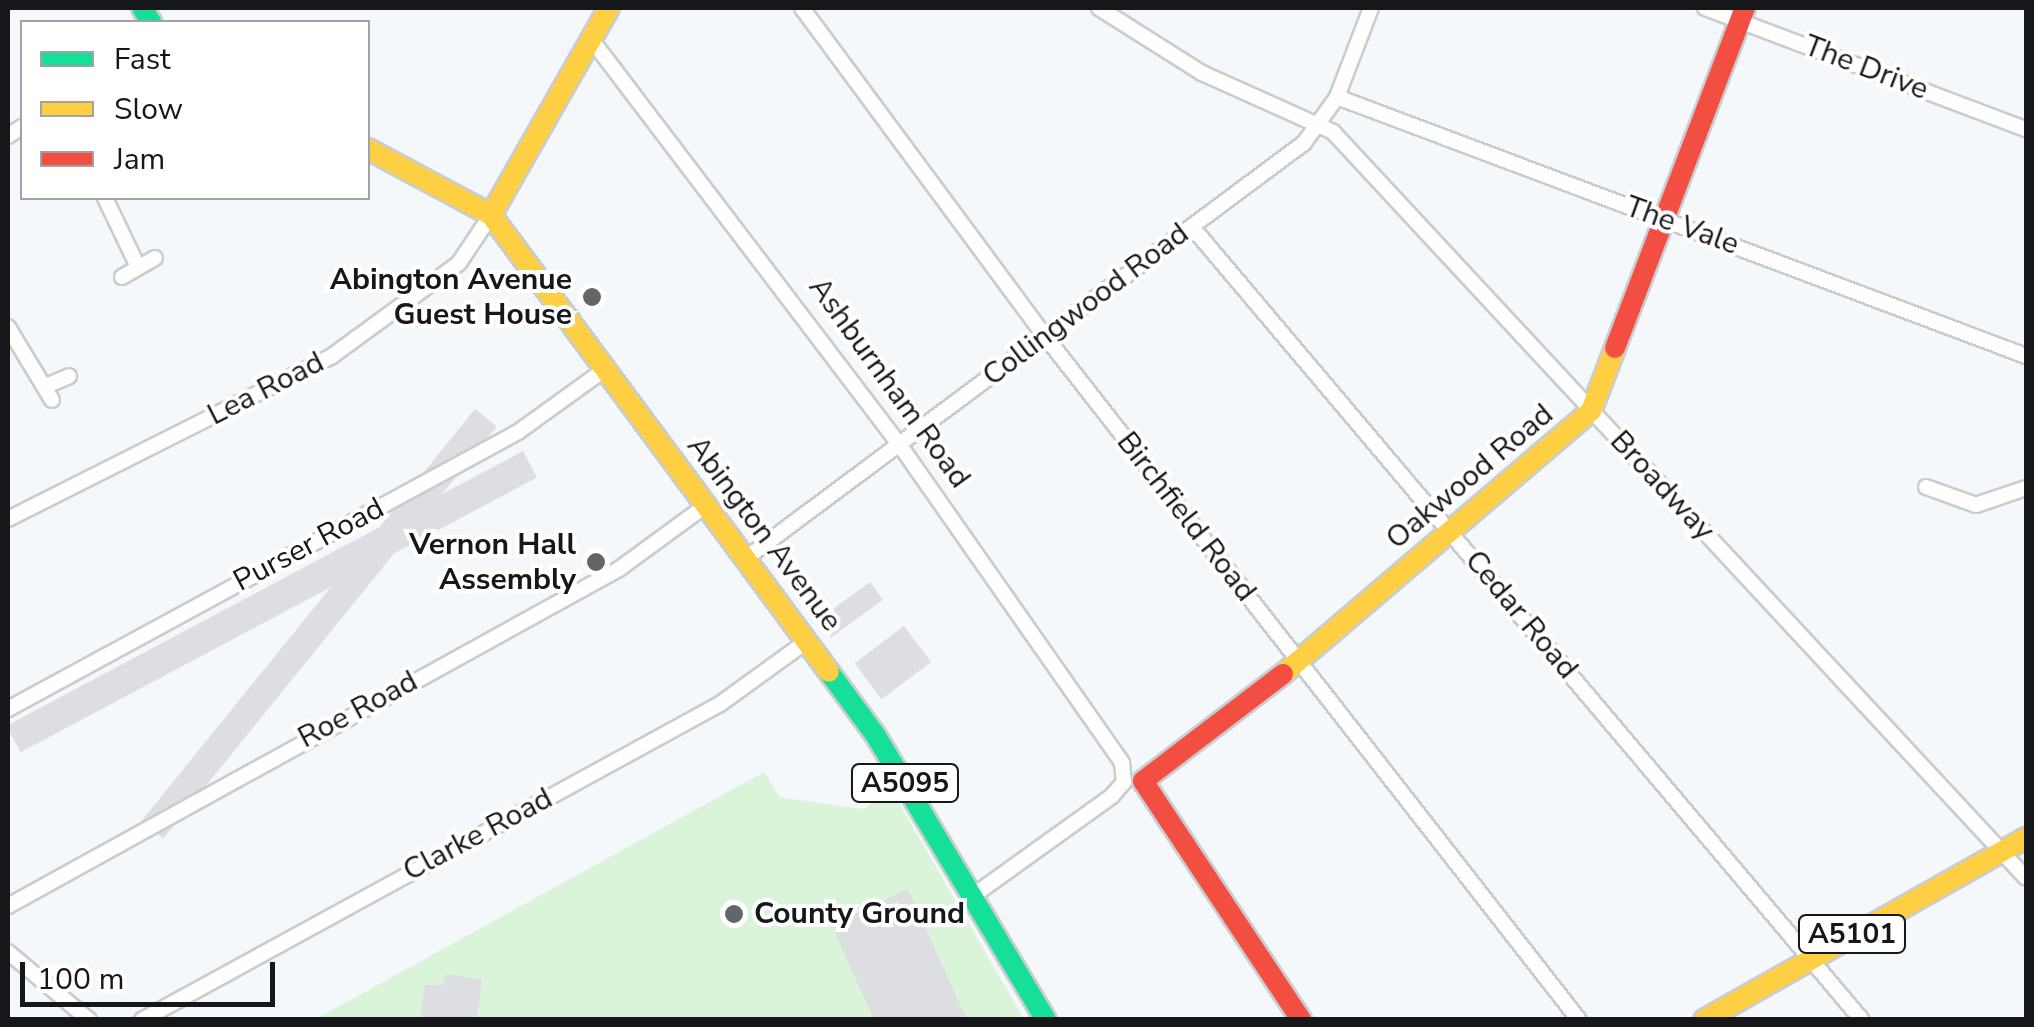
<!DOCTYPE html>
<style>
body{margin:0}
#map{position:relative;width:2034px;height:1027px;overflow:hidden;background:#f5f8fb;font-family:"Nunito Sans",sans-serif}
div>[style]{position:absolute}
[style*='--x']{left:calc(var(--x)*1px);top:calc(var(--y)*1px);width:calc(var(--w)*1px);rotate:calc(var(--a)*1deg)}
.green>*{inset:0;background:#daf4d9}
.building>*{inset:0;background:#dddee1;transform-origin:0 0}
.roads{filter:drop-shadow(2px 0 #cacdd0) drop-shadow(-2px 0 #cacdd0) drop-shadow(0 2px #cacdd0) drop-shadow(0 -2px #cacdd0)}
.street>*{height:14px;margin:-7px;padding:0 7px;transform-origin:7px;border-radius:7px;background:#fefefe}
.fast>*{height:20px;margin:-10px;padding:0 10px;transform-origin:10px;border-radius:10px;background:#16e098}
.slow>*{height:20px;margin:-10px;padding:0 10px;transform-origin:10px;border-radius:10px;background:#ffcf43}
.jam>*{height:20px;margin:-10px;padding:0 10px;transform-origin:10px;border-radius:10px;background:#f24e42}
.dots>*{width:28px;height:28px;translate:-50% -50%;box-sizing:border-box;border:5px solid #fff;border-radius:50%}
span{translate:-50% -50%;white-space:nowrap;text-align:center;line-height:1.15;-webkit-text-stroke:8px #fff;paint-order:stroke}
.shield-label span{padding:2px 8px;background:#fff;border:2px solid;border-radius:8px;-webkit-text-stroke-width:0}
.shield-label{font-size:28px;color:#15171a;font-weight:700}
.street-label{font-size:30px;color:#15171a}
.poi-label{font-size:30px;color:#15171a;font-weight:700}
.right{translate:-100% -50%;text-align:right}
.left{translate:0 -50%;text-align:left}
.frame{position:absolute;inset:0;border:10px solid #15171a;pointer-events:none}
.legend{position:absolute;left:20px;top:20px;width:350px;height:180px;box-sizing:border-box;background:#fff;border:2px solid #a1a2a3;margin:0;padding:12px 18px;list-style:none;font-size:30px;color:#15171a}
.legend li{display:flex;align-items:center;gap:20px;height:50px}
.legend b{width:50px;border:2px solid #a1a2a3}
.scale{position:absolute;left:20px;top:962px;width:255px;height:45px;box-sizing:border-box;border:5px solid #15171a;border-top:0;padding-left:12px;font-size:30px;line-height:35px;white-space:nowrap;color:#15171a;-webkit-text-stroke:8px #fff;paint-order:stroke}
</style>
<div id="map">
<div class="green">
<div style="clip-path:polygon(764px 772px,779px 797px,863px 809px,892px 791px,1024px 1019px,314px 1020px)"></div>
</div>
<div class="building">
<div style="left:475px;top:409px;width:28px;height:530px;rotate:39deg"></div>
<div style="left:523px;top:451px;width:30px;height:585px;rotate:62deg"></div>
<div style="left:870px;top:582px;width:22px;height:64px;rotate:54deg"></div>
<div style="left:904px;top:626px;width:45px;height:62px;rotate:53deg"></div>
<div style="clip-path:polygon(908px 889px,967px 1020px,874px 1020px,831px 924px)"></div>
<div style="clip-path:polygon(446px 974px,482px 980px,477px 1020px,420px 1020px,425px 985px,443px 985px)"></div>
</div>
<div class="roads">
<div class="street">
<div style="--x:802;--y:8;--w:408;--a:53.5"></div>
<div style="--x:1045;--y:336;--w:868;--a:52.02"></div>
<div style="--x:1099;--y:8;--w:122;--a:32.3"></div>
<div style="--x:1202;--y:73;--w:144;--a:24.2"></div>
<div style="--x:1333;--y:132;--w:1018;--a:47.11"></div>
<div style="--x:1705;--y:8;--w:343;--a:20.7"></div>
<div style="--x:591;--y:39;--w:509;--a:52.75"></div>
<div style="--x:899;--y:444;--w:389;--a:55"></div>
<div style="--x:1122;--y:763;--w:19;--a:84"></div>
<div style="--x:1124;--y:782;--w:18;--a:131"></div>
<div style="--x:1112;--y:796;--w:171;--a:144.3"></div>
<div style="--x:1337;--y:97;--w:736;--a:20.6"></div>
<div style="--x:8;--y:136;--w:17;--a:-33"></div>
<div style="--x:105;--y:198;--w:76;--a:64.4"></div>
<div style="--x:1192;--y:227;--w:1038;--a:49.81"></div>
<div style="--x:122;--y:277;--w:38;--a:-30"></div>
<div style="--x:8;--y:327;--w:85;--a:58.9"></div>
<div style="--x:46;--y:386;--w:25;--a:-23"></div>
<div style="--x:1926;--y:487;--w:53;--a:19.8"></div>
<div style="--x:1976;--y:505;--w:53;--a:-18.8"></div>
<div style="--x:8;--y:519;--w:363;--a:-26.7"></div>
<div style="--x:332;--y:356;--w:157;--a:-36.2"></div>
<div style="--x:459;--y:263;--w:58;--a:-56.3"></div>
<div style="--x:745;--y:559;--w:697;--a:-36.66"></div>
<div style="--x:1304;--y:143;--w:57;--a:-54.3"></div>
<div style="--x:1337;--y:97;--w:95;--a:-69.1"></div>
<div style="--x:8;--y:709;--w:580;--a:-28.51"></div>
<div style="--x:518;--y:432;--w:106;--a:-35.8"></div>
<div style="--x:8;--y:906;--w:698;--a:-28.88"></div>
<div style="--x:619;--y:569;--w:107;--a:-36.2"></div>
<div style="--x:8;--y:952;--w:106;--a:40"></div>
<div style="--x:142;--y:1020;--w:659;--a:-28.67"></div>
<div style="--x:720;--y:704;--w:107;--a:-35.9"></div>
</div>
<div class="fast">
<div style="--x:142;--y:8;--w:17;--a:57"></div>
<div style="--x:829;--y:672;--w:79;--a:53.7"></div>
<div style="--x:876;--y:736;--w:331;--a:59.1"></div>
</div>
<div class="slow">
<div style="--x:609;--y:8;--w:238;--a:119.7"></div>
<div style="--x:491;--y:215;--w:568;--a:53.51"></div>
<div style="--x:368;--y:149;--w:140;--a:28.2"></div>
<div style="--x:1283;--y:674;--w:405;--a:-40.5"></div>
<div style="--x:1591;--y:411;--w:67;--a:-69.1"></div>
<div style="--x:1704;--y:1020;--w:370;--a:-29.5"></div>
</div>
<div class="jam">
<div style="--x:1615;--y:348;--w:364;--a:-69.1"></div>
<div style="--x:1283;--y:674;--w:176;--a:142.6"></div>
<div style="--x:1143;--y:781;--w:287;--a:56.5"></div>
</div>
</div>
<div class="dots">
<div style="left:592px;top:297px;background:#636669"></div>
<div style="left:596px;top:562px;background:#636669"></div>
<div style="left:734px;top:914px;background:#636669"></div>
</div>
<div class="shield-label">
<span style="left:905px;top:783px">A5095</span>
<span style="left:1852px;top:934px">A5101</span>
</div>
<div class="street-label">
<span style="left:1866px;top:68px;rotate:21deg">The Drive</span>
<span style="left:1682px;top:226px;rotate:20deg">The Vale</span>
<span style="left:1086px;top:305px;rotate:-37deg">Collingwood Road</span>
<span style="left:889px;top:383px;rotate:54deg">Ashburnham Road</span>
<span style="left:266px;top:389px;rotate:-27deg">Lea Road</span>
<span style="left:1470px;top:477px;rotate:-40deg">Oakwood Road</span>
<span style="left:1662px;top:486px;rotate:47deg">Broadway</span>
<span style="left:1186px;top:517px;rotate:52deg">Birchfield Road</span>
<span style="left:764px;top:534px;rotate:53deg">Abington Avenue</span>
<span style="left:309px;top:545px;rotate:-28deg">Purser Road</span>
<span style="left:1521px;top:615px;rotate:50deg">Cedar Road</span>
<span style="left:358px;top:710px;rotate:-28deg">Roe Road</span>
<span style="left:478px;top:835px;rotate:-28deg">Clarke Road</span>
</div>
<div class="poi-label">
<span class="right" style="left:572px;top:297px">Abington Avenue<br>Guest House</span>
<span class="right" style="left:576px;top:562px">Vernon Hall<br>Assembly</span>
<span class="left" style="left:754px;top:914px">County Ground</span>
</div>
<div class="frame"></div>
<ul class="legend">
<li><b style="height:12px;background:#16e098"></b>Fast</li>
<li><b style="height:12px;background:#ffcf43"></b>Slow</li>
<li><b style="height:12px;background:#f24e42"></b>Jam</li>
</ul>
<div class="scale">100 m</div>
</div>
